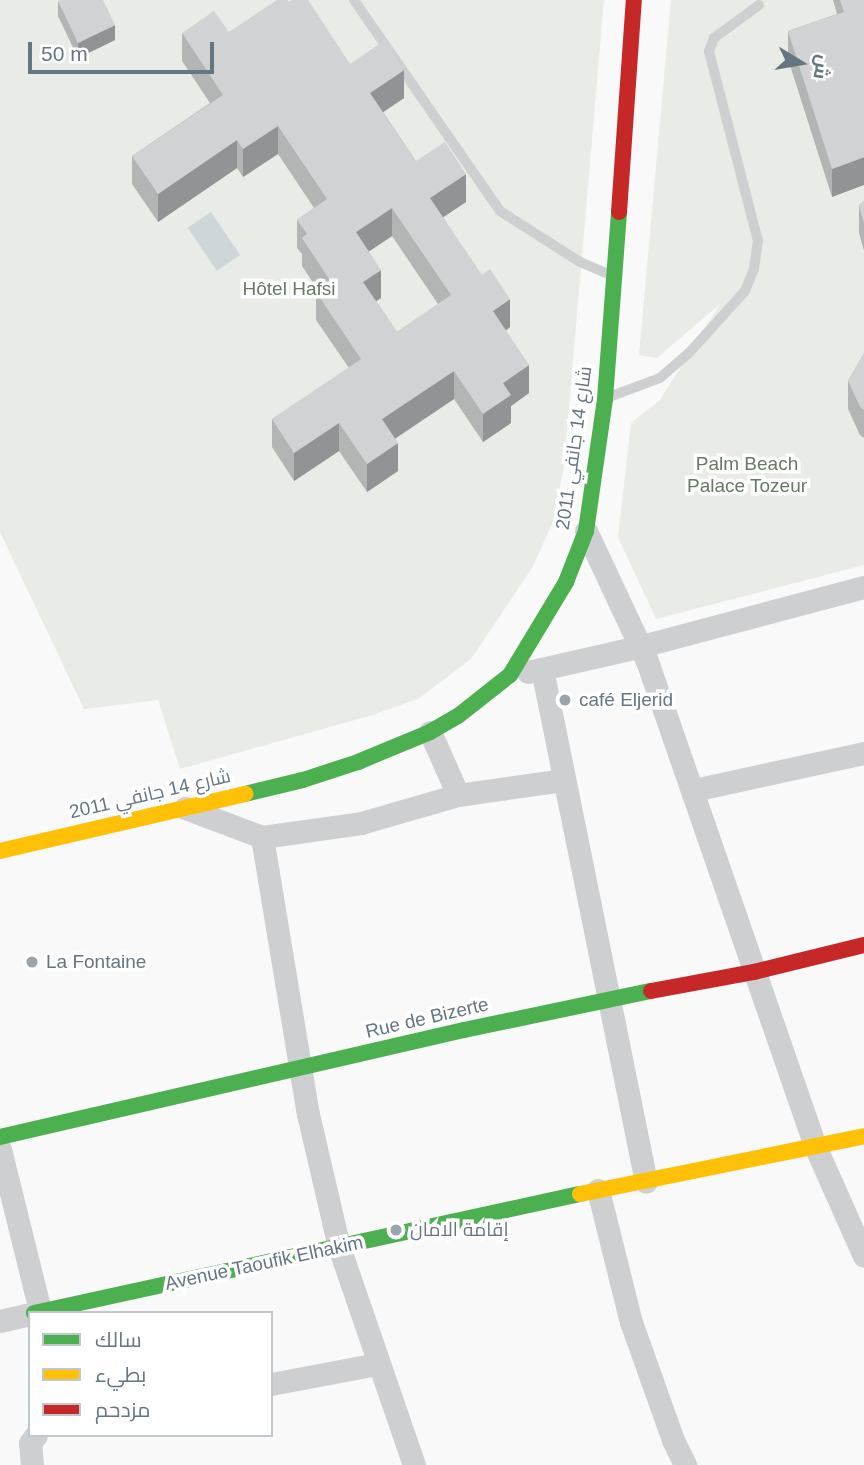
<!DOCTYPE html>
<meta charset="utf-8">
<style>
body{margin:0}
#map{position:relative;width:864px;height:1465px;overflow:hidden;background:#f9f9f9;font-family:Helvetica,Cairo,sans-serif}
div>[style]{position:absolute}
[style*='--x']{left:calc(var(--x)*1px);top:calc(var(--y)*1px);width:calc(var(--w)*1px);rotate:calc(var(--a)*1deg)}
.green>*{inset:0;background:#e8ebe6}
.water>*{inset:0;background:#ced6d9;transform-origin:0 0}
.lane>*{height:10px;margin:-5px;padding:0 5px;transform-origin:5px;border-radius:5px;background:#cecfd0}
.street>*{height:23px;margin:-11.5px;padding:0 11.5px;transform-origin:11.5px;border-radius:11.5px;background:#cecfd0}
.fast>*{height:16px;margin:-8px;padding:0 8px;transform-origin:8px;border-radius:8px;background:#4caf50}
.slow>*{height:16px;margin:-8px;padding:0 8px;transform-origin:8px;border-radius:8px;background:#ffc107}
.jam>*{height:16px;margin:-8px;padding:0 8px;transform-origin:8px;border-radius:8px;background:#c62828}
.wall>*{inset:0;background:#b3b5b5}
.shaded-wall>*{inset:0;background:#929394}
.building>*{inset:0;background:#d0d2d3}
.dots>*{width:19px;height:19px;translate:-50% -50%;box-sizing:border-box;border:4px solid #fff;border-radius:50%}
span{translate:-50% -50%;white-space:nowrap;text-align:center;line-height:1.15;-webkit-text-stroke:7px #fff;paint-order:stroke}
.park-label{font-size:19px;color:#687a64}
.street-label{font-size:19px;color:#657683}
.poi-label{font-size:19px;color:#657683}
.left{translate:0 -50%;text-align:left}
.legend{position:absolute;left:28px;top:1311px;width:245px;height:126px;box-sizing:border-box;background:#fff;border:2px solid #c1c8cd;margin:0;padding:9px 12px;list-style:none;font-size:21px;color:#657683}
.legend li{display:flex;align-items:center;gap:14px;height:35px}
.legend b{width:35px;border:2px solid #c1c8cd}
.north{position:absolute;left:766px;top:28px;width:70px;height:70px;-webkit-text-stroke:5px #fff;paint-order:stroke;rotate:101deg;font-size:19px;font-weight:700;line-height:28px;text-align:center;color:#657683}
.north::after{content:'';display:block;margin:auto;width:24px;height:32px;background:#657683;clip-path:polygon(50% 0,100% 100%,50% 72%,0 100%)}
.scale{position:absolute;left:28px;top:42px;width:186px;height:32px;box-sizing:border-box;border:4px solid #657683;border-top:0;padding-left:9px;font-size:21px;line-height:24px;white-space:nowrap;color:#657683;-webkit-text-stroke:5px #fff;paint-order:stroke}
</style>
<div id="map">
<div class="green">
<div style="clip-path:polygon(0 0,604px 0,564px 466px,553px 522px,532px 568px,471px 659px,418px 699px,369px 716px,180px 769px,158px 700px,84px 709px,0 532px)"></div>
<div style="clip-path:polygon(671px 0,864px 0,864px 565px,656px 619px,618px 537px,631px 423px,660px 400px,720px 304px,657px 358px,639px 355px)"></div>
</div>
<div class="water">
<div style="left:211px;top:212px;width:52px;height:28px;rotate:56deg"></div>
</div>
<div class="lane">
<div style="--x:354;--y:0;--w:257;--a:55.3"></div>
<div style="--x:500;--y:211;--w:95;--a:32.5"></div>
<div style="--x:580;--y:262;--w:33;--a:23"></div>
<div style="--x:609;--y:397;--w:54;--a:-20.4"></div>
<div style="--x:660;--y:378;--w:38;--a:-41"></div>
<div style="--x:689;--y:353;--w:84;--a:-47.9"></div>
<div style="--x:745;--y:291;--w:24;--a:-68"></div>
<div style="--x:754;--y:269;--w:28;--a:-82"></div>
<div style="--x:758;--y:241;--w:196;--a:-104.5"></div>
<div style="--x:709;--y:51;--w:14;--a:-69"></div>
<div style="--x:714;--y:38;--w:56;--a:-36.3"></div>
</div>
<div class="street">
<div style="--x:586;--y:531;--w:144;--a:64.9"></div>
<div style="--x:647;--y:661;--w:513;--a:70.89"></div>
<div style="--x:815;--y:1146;--w:120;--a:66"></div>
<div style="--x:542;--y:669;--w:523;--a:78.54"></div>
<div style="--x:528;--y:672;--w:113;--a:-12.8"></div>
<div style="--x:638;--y:647;--w:234;--a:-14.9"></div>
<div style="--x:430;--y:732;--w:69;--a:66"></div>
<div style="--x:458;--y:795;--w:106;--a:-8.1"></div>
<div style="--x:694;--y:790;--w:174;--a:-12.3"></div>
<div style="--x:185;--y:808;--w:82;--a:20.6"></div>
<div style="--x:262;--y:837;--w:100;--a:-8"></div>
<div style="--x:361;--y:823;--w:101;--a:-16.1"></div>
<div style="--x:262;--y:837;--w:281;--a:80.6"></div>
<div style="--x:308;--y:1114;--w:137;--a:76.9"></div>
<div style="--x:339;--y:1247;--w:231;--a:71"></div>
<div style="--x:0;--y:1149;--w:167;--a:76.1"></div>
<div style="--x:598;--y:1190;--w:136;--a:76"></div>
<div style="--x:631;--y:1322;--w:125;--a:70.4"></div>
<div style="--x:673;--y:1440;--w:28;--a:64"></div>
<div style="--x:0;--y:1321;--w:31;--a:-13"></div>
<div style="--x:271;--y:1384;--w:108;--a:-10.7"></div>
<div style="--x:32;--y:1465;--w:22;--a:-95"></div>
<div style="--x:30;--y:1443;--w:10;--a:-53"></div>
</div>
<div class="fast">
<div style="--x:245;--y:794;--w:60;--a:-13.6"></div>
<div style="--x:303;--y:780;--w:58;--a:-18.1"></div>
<div style="--x:358;--y:762;--w:78;--a:-22.6"></div>
<div style="--x:430;--y:732;--w:32;--a:-30"></div>
<div style="--x:458;--y:716;--w:66;--a:-38.3"></div>
<div style="--x:510;--y:675;--w:109;--a:-58.9"></div>
<div style="--x:566;--y:582;--w:55;--a:-68.6"></div>
<div style="--x:586;--y:531;--w:133;--a:-81.8"></div>
<div style="--x:605;--y:399;--w:188;--a:-85.7"></div>
<div style="--x:0;--y:1137;--w:476;--a:-13"></div>
<div style="--x:464;--y:1030;--w:191;--a:-11.8"></div>
<div style="--x:34;--y:1313;--w:559;--a:-12.3"></div>
</div>
<div class="slow">
<div style="--x:0;--y:851;--w:252;--a:-13.1"></div>
<div style="--x:580;--y:1194;--w:290;--a:-11.5"></div>
</div>
<div class="jam">
<div style="--x:619;--y:212;--w:213;--a:-86"></div>
<div style="--x:651;--y:991;--w:105;--a:-10.5"></div>
<div style="--x:754;--y:972;--w:113;--a:-13.8"></div>
</div>
<div class="wall">
<div style="clip-path:polygon(833px 0,864px 0,832px 197px,788px 59px,788px 31px,837px 14px)"></div>
<div style="clip-path:polygon(58px 1px,115px 40px,78px 58px,58px 16px)"></div>
<div style="clip-path:polygon(evenodd,229px 32px,350px 64px,404px 98px,383px 112px,416px 161px,466px 202px,443px 217px,510px 327px,506px 331px,529px 393px,511px 406px,511px 423px,483px 442px,454px 399px,395px 439px,398px 471px,367px 492px,339px 451px,294px 481px,272px 447px,272px 419px,349px 368px,316px 320px,316px 292px,318px 290px,302px 266px,302px 254px,297px 248px,297px 220px,314px 208px,278px 154px,243px 177px,237px 168px,158px 222px,132px 184px,132px 156px,210px 103px,182px 61px,182px 33px,229px 32px,392px 236px,438px 304px,397px 332px,376px 301px,381px 298px,368px 252px,392px 236px)"></div>
<div style="clip-path:polygon(864px 201px,864px 251px,859px 233px,859px 205px)"></div>
<div style="clip-path:polygon(864px 353px,864px 438px,860px 435px,848px 409px,848px 381px)"></div>
</div>
<div class="shaded-wall">
<div style="clip-path:polygon(115px 25px,115px 40px,78px 58px,78px 43px)"></div>
<div style="clip-path:polygon(404px 70px,404px 98px,370px 121px,370px 93px)"></div>
<div style="clip-path:polygon(278px 126px,278px 154px,243px 177px,243px 149px)"></div>
<div style="clip-path:polygon(237px 140px,237px 168px,158px 222px,158px 194px)"></div>
<div style="clip-path:polygon(864px 157px,864px 185px,832px 197px,832px 169px)"></div>
<div style="clip-path:polygon(466px 174px,466px 202px,430px 226px,430px 198px)"></div>
<div style="clip-path:polygon(392px 208px,392px 236px,356px 260px,356px 232px)"></div>
<div style="clip-path:polygon(381px 270px,381px 298px,363px 310px,363px 282px)"></div>
<div style="clip-path:polygon(510px 299px,510px 327px,493px 339px,493px 311px)"></div>
<div style="clip-path:polygon(529px 365px,529px 393px,511px 406px,511px 423px,483px 442px,483px 414px,503px 383px)"></div>
<div style="clip-path:polygon(454px 371px,454px 399px,382px 447px,382px 419px)"></div>
<div style="clip-path:polygon(339px 423px,339px 451px,294px 481px,294px 453px)"></div>
<div style="clip-path:polygon(398px 443px,398px 471px,367px 492px,367px 464px)"></div>
</div>
<div class="building">
<div style="clip-path:polygon(60px 0,103px 0,115px 25px,78px 43px,58px 1px)"></div>
<div style="clip-path:polygon(evenodd,277px 0,287px 0,289px 2px,292px 0,308px 0,350px 64px,385px 40px,404px 70px,370px 93px,416px 161px,445px 142px,466px 174px,430px 198px,482px 275px,490px 269px,510px 299px,493px 311px,529px 365px,503px 383px,511px 395px,483px 414px,454px 371px,382px 419px,398px 443px,367px 464px,339px 423px,294px 453px,272px 419px,361px 359px,316px 292px,331px 282px,302px 238px,307px 234px,297px 220px,327px 199px,278px 126px,243px 149px,237px 140px,158px 194px,132px 156px,223px 95px,182px 33px,214px 11px,229px 32px,277px 0,392px 208px,451px 295px,397px 332px,363px 282px,381px 270px,356px 232px,392px 208px)"></div>
<div style="clip-path:polygon(840px 0,864px 0,864px 157px,832px 169px,788px 31px,844px 12px)"></div>
<div style="clip-path:polygon(864px 201px,864px 223px,859px 205px)"></div>
<div style="clip-path:polygon(864px 353px,864px 410px,860px 407px,848px 381px)"></div>
</div>
<div class="dots">
<div style="left:565px;top:700px;background:#99a4ac"></div>
<div style="left:32px;top:962px;background:#99a4ac"></div>
<div style="left:396px;top:1230px;background:#99a4ac"></div>
</div>
<div class="park-label">
<span style="left:289px;top:289px">Hôtel Hafsi</span>
<span style="left:747px;top:475px">Palm Beach<br>Palace Tozeur</span>
</div>
<div class="street-label">
<span style="left:574px;top:448px;rotate:-82deg">شارع 14 جانفي 2011</span>
<span style="left:150px;top:794px;rotate:-13deg">شارع 14 جانفي 2011</span>
<span style="left:427px;top:1018px;rotate:-13deg">Rue de Bizerte</span>
<span style="left:264px;top:1263px;rotate:-12deg">Avenue Taoufik Elhakim</span>
</div>
<div class="poi-label">
<span class="left" style="left:579px;top:700px">café Eljerid</span>
<span class="left" style="left:46px;top:962px">La Fontaine</span>
<span class="left" style="left:410px;top:1230px">إقامة الامان</span>
</div>
<ul class="legend">
<li><b style="height:9px;background:#4caf50"></b>سالك</li>
<li><b style="height:9px;background:#ffc107"></b>بطيء</li>
<li><b style="height:9px;background:#c62828"></b>مزدحم</li>
</ul>
<div class="north">ش</div>
<div class="scale">50 m</div>
</div>
